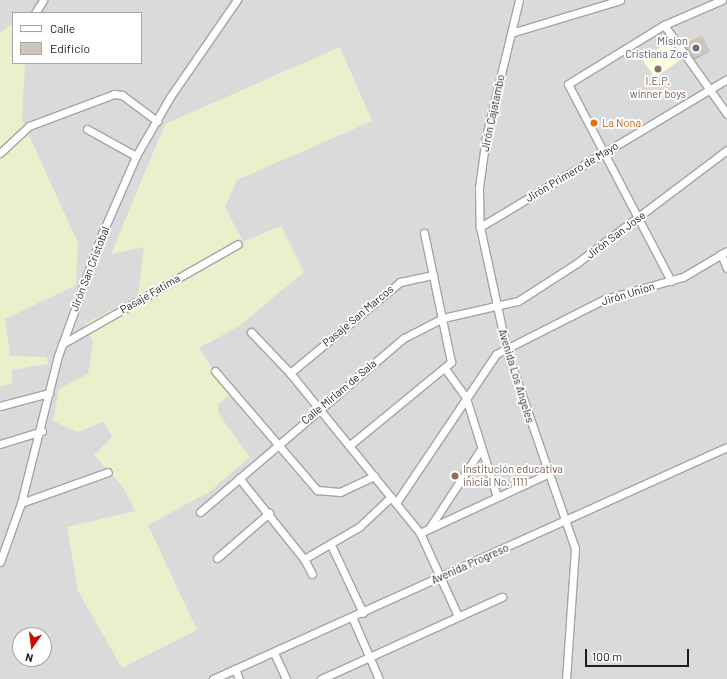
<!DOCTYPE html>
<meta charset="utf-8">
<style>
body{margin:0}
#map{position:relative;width:727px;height:679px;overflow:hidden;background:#efece1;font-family:Barlow,sans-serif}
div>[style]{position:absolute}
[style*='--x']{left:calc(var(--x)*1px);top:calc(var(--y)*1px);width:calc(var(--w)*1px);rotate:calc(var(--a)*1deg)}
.residential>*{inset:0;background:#dbdada}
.education>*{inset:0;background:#fcffda;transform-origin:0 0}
.farmland>*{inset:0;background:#eaf0cb}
.shadow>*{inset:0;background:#0003}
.building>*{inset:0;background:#cfc5ba}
.roads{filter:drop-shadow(1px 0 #a4a4a4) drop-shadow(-1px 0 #a4a4a4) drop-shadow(0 1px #a4a4a4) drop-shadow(0 -1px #a4a4a4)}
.minor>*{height:7px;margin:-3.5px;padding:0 3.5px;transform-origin:3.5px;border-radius:3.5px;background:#fff}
.dots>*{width:11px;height:11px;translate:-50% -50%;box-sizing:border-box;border:2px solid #fff;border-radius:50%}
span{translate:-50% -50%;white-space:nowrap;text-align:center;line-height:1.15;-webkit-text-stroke:4px #fff;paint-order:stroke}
.worship-label{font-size:11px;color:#5b616d}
.right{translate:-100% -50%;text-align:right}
.education-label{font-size:11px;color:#785e54}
.left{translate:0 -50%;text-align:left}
.street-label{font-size:11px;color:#1d1d1d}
.food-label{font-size:11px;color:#c56008}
.legend{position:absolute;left:12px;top:12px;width:130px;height:52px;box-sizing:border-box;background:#fff;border:1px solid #a5a5a5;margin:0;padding:5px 7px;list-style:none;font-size:12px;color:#1d1d1d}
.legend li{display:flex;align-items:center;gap:8px;height:20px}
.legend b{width:20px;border:1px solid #a5a5a5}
.north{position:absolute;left:12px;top:627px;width:40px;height:40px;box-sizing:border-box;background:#fff;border:1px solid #a5a5a5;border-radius:50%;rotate:194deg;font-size:11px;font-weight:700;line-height:16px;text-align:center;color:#1d1d1d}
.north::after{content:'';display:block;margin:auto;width:14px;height:18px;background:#c91000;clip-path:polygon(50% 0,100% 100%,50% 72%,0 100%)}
.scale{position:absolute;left:585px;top:649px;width:104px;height:18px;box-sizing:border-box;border:2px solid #1d1d1d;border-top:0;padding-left:5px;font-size:12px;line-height:14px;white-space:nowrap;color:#1d1d1d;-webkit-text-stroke:3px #fff;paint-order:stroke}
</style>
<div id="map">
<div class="residential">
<div style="clip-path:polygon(evenodd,0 0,727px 0,727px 679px,0 679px,0 0,13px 13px,141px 13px,141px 63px,13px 63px,13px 13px,0 0,20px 635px,44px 635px,44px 659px,20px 659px,20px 635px)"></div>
</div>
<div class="education">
<div style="left:670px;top:40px;width:22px;height:34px;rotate:54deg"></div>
</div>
<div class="farmland">
<div style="clip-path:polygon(13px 24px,13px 63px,25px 63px,22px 120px,78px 243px,76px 285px,5px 319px,10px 356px,47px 357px,48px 364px,12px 370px,12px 383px,0 387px,0 33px)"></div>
<div style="clip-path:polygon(340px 47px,372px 121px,237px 180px,225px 207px,243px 242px,281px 226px,304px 272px,239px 326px,199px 348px,230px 395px,217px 405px,220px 416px,250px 457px,209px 492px,148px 525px,197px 630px,122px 668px,78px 591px,67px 527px,135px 511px,123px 487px,94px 455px,112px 437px,104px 422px,77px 432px,53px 421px,59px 389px,88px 374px,93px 342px,85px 324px,138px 296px,144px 247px,111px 254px,165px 124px)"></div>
</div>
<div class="shadow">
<div style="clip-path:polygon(678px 50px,709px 52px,686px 64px)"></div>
</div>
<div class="building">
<div style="clip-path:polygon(702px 35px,710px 52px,691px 59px,682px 45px)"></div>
</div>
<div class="roads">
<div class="minor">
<div style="--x:519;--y:0;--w:140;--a:103.6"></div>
<div style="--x:486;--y:136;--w:52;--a:97.7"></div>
<div style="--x:479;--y:188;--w:39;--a:89"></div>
<div style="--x:480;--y:227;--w:128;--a:77.8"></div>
<div style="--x:507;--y:352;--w:207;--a:70.9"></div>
<div style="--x:575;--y:548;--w:131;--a:93.9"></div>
<div style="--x:35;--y:13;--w:15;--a:-58"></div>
<div style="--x:664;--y:25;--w:109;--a:54.7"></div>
<div style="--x:511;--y:33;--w:114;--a:-16.8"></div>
<div style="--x:87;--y:129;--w:56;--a:28.9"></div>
<div style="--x:0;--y:153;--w:40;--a:-43"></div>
<div style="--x:29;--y:126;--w:91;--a:-20.6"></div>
<div style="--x:114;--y:94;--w:8;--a:7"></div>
<div style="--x:122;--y:95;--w:44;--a:36.6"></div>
<div style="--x:480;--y:227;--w:288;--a:-30.9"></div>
<div style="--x:721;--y:254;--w:15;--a:67"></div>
<div style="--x:671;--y:281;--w:222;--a:-117.6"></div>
<div style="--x:568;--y:84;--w:113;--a:-31.6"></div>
<div style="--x:664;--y:25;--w:63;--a:-23.3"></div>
<div style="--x:251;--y:332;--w:57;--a:46.4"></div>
<div style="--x:290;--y:373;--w:206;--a:50.9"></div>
<div style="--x:420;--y:533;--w:91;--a:65.4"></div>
<div style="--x:62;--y:344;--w:202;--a:-29.6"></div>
<div style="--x:446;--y:370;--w:34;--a:54"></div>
<div style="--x:466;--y:398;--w:104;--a:72.6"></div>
<div style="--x:215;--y:371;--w:157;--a:49.4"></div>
<div style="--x:317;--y:490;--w:23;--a:5"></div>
<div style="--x:340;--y:492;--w:38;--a:-25"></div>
<div style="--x:290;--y:373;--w:143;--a:-39.6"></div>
<div style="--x:400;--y:282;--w:34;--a:-12"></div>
<div style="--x:0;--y:406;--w:51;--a:-14.9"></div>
<div style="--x:0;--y:444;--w:44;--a:-17.2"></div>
<div style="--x:350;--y:445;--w:131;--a:-39.4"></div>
<div style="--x:451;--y:362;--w:132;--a:-101.8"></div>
<div style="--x:239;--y:478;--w:104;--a:51.3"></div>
<div style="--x:304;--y:559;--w:64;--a:-30.2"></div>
<div style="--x:359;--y:527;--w:44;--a:-43.2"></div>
<div style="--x:21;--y:503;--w:92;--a:-19.6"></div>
<div style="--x:396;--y:503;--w:179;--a:-56.1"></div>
<div style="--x:496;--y:354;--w:122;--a:-26.8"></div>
<div style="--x:605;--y:299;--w:81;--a:-15.8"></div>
<div style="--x:683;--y:277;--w:51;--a:-30.6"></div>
<div style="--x:200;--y:512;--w:268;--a:-40.5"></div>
<div style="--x:404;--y:338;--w:44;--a:-27.1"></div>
<div style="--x:443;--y:318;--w:77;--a:-12.8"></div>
<div style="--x:518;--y:301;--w:70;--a:-32.8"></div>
<div style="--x:577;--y:263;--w:188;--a:-37"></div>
<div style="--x:430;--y:527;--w:93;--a:-56.8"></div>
<div style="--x:420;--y:533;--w:140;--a:-24.9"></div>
<div style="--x:331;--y:545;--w:75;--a:64.8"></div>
<div style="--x:217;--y:558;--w:69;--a:-40.9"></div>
<div style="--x:304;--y:559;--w:17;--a:62"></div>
<div style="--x:0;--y:562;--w:63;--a:-70.4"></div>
<div style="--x:21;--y:503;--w:152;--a:-75.9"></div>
<div style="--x:58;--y:356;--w:130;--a:-70.2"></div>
<div style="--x:102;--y:234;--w:85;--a:-66.4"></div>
<div style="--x:136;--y:156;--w:68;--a:-60"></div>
<div style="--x:170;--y:97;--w:118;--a:-55.4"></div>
<div style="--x:352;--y:617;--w:68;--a:66.5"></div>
<div style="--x:274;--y:653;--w:29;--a:65"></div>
<div style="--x:235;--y:669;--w:11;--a:68"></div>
<div style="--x:213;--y:679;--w:564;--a:-24.29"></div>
<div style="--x:321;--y:679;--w:199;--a:-24.4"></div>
</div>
</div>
<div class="dots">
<div style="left:696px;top:48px;background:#6b7280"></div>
<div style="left:658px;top:69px;background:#8d6e63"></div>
<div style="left:594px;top:123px;background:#e8710a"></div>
<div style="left:455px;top:476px;background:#8d6e63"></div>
</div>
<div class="worship-label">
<span class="right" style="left:688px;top:48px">Mision<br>Cristiana Zoe</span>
</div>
<div class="education-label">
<span style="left:658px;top:88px">I.E.P.<br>winner boys</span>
<span class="left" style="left:463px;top:476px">Institución educativa<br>inicial No. 1111</span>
</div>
<div class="street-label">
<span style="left:493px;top:113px;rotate:-78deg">Jirón Cajatambo</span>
<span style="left:572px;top:172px;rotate:-31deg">Jirón Primero de Mayo</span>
<span style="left:616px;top:235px;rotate:-37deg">Jirón San Jose</span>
<span style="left:90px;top:269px;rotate:-69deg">Jirón San Cristobal</span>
<span style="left:150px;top:294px;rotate:-30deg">Pasaje Fatima</span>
<span style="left:628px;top:294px;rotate:-17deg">Jirón Union</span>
<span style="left:358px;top:316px;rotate:-40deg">Pasaje San Marcos</span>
<span style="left:516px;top:376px;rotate:73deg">Avenida Los Angeles</span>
<span style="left:339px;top:392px;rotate:-40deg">Calle Miriam de Sala</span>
<span style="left:470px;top:564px;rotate:-24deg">Avenida Progreso</span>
</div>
<div class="food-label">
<span class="left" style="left:602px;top:123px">La Nona</span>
</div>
<ul class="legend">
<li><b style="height:5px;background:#fff"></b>Calle</li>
<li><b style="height:11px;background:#cfc5ba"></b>Edificio</li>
</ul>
<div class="north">N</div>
<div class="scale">100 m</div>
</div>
